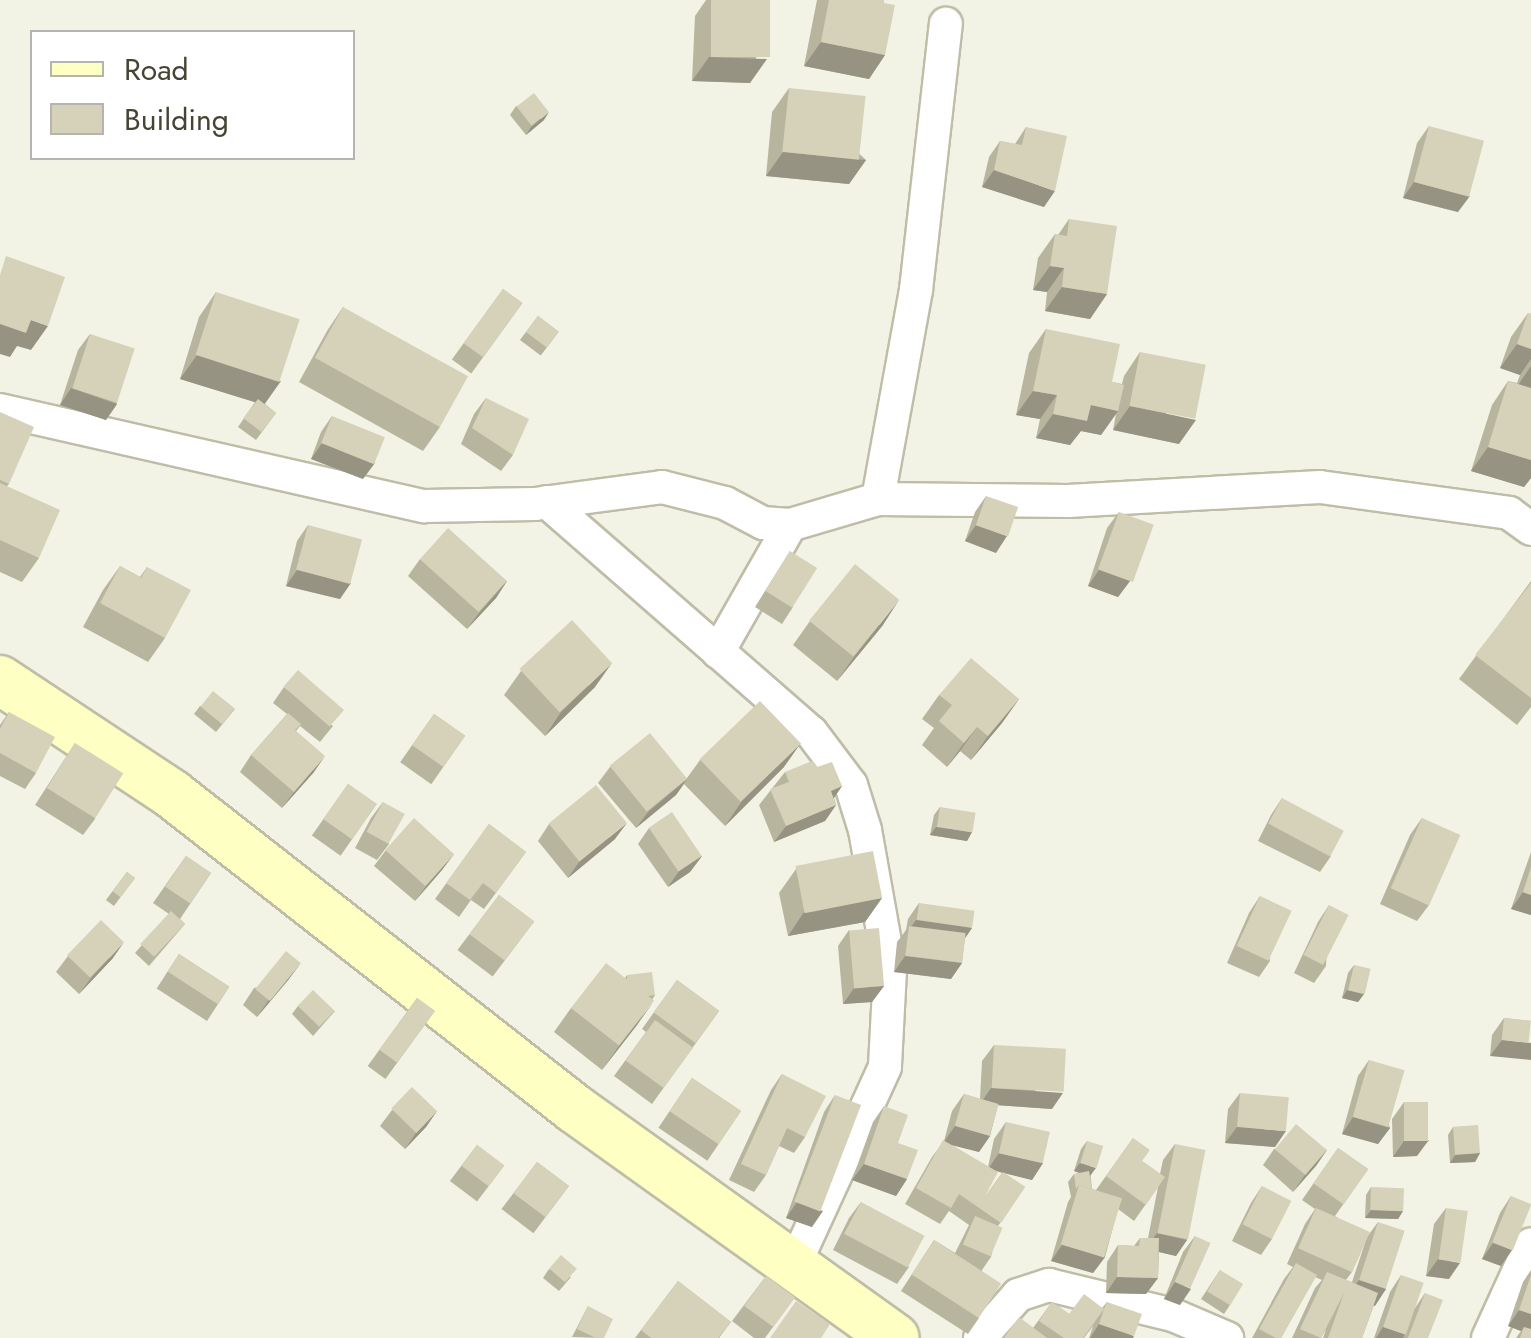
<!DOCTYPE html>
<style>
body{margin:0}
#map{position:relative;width:1531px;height:1338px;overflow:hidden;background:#f3f3e5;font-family:Jost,sans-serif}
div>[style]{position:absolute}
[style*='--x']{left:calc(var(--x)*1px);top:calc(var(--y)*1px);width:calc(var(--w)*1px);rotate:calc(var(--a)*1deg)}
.roads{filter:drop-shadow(2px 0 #bfbda7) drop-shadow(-2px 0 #bfbda7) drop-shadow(0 2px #bfbda7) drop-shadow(0 -2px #bfbda7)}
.street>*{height:32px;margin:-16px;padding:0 16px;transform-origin:16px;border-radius:16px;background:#fff}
.secondary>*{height:48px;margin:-24px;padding:0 24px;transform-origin:24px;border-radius:24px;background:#feffc3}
.wall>*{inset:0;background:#b8b59f;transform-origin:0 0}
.shaded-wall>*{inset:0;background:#969382}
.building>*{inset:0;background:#d6d2b9;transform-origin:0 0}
span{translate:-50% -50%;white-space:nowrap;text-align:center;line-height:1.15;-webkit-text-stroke:9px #fff;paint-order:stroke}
.legend{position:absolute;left:30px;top:30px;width:325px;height:130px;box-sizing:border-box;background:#fff;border:2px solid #b5b4ae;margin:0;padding:12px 18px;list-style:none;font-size:30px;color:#464434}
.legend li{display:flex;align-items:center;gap:20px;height:50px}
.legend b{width:50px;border:2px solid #b5b4ae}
</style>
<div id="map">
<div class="roads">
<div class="street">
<div style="--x:0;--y:410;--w:435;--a:12.8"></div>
<div style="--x:424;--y:506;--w:111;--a:-1"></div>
<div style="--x:535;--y:504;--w:128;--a:-7.6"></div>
<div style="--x:662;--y:487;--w:65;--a:14.3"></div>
<div style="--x:725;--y:503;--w:43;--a:27.8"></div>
<div style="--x:763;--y:523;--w:27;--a:4"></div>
<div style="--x:790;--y:525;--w:92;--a:-16.5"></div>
<div style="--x:878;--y:499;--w:190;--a:0.6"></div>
<div style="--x:1068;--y:501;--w:252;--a:-3.2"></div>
<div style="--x:1320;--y:487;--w:191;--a:7.8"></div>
<div style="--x:1509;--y:513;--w:27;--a:36"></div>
<div style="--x:878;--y:499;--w:212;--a:-79.7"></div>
<div style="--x:916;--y:290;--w:268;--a:-83.6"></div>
<div style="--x:547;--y:502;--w:350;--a:41.1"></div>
<div style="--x:811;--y:732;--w:66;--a:53"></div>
<div style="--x:851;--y:785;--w:47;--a:72.7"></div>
<div style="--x:865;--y:830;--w:142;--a:79.9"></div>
<div style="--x:890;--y:970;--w:97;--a:93"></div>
<div style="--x:885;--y:1067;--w:219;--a:114.6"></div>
<div style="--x:718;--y:652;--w:146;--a:-60.4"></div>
<div style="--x:980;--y:1338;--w:57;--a:-48.5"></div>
<div style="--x:1018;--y:1295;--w:33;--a:-18"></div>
<div style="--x:1049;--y:1285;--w:128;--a:13.6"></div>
<div style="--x:1173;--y:1315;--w:59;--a:23.1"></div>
<div style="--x:1488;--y:1338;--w:103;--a:-65.4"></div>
</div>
<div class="secondary">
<div style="--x:0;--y:680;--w:206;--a:33.5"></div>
<div style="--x:172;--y:794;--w:512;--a:38.01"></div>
<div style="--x:575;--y:1109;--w:393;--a:35.6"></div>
</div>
</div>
<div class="wall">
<div style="clip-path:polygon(706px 0,770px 0,750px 83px,692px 81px,695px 16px)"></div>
<div style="clip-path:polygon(817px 0,884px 0,885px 55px,869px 79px,804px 66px)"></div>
<div style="clip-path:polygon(789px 88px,866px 160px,849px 184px,766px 176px,772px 112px)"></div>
<div style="clip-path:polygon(516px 106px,544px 120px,526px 135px,510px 115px)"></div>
<div style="clip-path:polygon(1429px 126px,1458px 212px,1403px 198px,1417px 143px)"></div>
<div style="clip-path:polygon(1026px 127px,1044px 207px,982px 187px,989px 157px,1000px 141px,1015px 144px)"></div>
<div style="clip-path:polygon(1069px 219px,1107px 294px,1090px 319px,1045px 311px,1047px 292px,1033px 290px,1038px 258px,1055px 234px,1058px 235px)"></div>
<div style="left:503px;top:289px;width:24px;height:87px;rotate:36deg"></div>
<div style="clip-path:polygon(216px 292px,265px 404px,276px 413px,256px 440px,238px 427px,255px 402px,180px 379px,199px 317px)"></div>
<div style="clip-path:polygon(343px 307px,440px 427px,423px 451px,299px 382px,327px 331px)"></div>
<div style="clip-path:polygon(1528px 313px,1531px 314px,1531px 478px,1524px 487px,1471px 471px,1492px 405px,1508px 381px,1517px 383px,1520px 375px,1500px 368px,1511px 337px)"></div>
<div style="left:538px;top:316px;width:26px;height:30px;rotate:37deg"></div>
<div style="clip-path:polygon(1046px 329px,1112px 382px,1122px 384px,1124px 376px,1140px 352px,1179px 444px,1113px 430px,1116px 414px,1101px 435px,1081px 431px,1070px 445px,1036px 438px,1040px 419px,1016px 415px,1029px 353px)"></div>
<div style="clip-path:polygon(90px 334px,117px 404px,106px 420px,60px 405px,78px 350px)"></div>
<div style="clip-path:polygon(486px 398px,513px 455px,501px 471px,461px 444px,474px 414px)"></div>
<div style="clip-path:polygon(0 412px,9px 484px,7px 486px,39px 558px,22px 582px,0 572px)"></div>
<div style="clip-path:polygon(332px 416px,363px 479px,311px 459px,321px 432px)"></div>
<div style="clip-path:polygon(986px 496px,996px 553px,965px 541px,975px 512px)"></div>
<div style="clip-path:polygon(1119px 512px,1130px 581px,1118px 597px,1088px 586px,1107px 528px)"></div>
<div style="clip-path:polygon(308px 525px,340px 599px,286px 586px,297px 541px)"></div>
<div style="clip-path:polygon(790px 551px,793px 607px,782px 624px,755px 607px)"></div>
<div style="clip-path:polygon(420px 559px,507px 581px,496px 598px,467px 629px,408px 576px)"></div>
<div style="clip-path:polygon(120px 566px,140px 577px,147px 567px,165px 638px,148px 662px,83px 627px,103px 590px)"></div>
<div style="clip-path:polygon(1531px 581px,1531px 707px,1517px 725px,1459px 679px)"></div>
<div style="clip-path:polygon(810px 621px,883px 625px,837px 681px,793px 645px)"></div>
<div style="clip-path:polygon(521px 671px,595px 687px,545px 736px,504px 695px)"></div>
<div style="clip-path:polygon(284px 687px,333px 726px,320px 742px,300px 726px,296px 731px,314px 772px,282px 808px,240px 772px,251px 755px,287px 714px,273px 703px)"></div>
<div style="clip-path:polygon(939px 695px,1019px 699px,1002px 723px,971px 760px,960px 751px,947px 767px,922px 745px,934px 728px,922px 719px)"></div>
<div style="clip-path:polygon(200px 706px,235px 709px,216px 732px,194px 714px)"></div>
<div style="clip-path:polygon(9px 712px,36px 773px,25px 789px,0 776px,0 725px)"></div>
<div style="left:434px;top:714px;width:38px;height:59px;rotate:35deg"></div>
<div style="clip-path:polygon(75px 743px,95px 819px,83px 835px,35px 805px)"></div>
<div style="clip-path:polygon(700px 760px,784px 767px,725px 826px,684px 784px,676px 795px,636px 828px,598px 783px,610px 767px,687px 778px)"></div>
<div style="clip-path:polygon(817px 767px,842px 786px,834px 798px,836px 805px,825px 821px,774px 842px,759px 805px,785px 772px)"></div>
<div style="left:348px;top:784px;width:35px;height:63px;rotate:35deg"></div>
<div style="clip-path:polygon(1282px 798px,1331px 856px,1320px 872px,1258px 841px,1271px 815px)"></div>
<div style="clip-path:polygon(383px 802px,389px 844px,377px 860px,355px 848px,371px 818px)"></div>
<div style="clip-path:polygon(940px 807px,972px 832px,967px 841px,930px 835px,934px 815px)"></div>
<div style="clip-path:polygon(1422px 818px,1429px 905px,1417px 921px,1380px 904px,1410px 835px)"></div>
<div style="clip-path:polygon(489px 824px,526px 852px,484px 909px,471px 900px,459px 917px,435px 899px)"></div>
<div style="clip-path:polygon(549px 824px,615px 839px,568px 878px,538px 841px)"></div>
<div style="clip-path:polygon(649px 828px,702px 856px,690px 872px,668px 887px,638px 844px)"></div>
<div style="clip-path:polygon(386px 850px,454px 854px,442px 870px,415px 901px,374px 866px)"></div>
<div style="clip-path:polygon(1531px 852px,1531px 915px,1511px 909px)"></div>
<div style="clip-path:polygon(186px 856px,211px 873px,180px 919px,185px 924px,149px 966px,135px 953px,169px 914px,153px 903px)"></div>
<div style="clip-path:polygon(796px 869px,882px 898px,865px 922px,788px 936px,779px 893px)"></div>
<div style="left:127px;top:872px;width:10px;height:35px;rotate:37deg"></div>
<div style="left:499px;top:895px;width:44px;height:69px;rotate:37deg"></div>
<div style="clip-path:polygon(1260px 896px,1270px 961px,1259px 977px,1227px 963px,1249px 913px)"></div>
<div style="clip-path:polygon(919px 903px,972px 928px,965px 938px,962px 963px,951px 979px,894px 972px,897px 942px,906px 930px,908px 919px)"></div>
<div style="clip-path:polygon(1329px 905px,1326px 966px,1314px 983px,1294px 973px,1318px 922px)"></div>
<div style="clip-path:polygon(849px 930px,884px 986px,872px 1002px,843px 1004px,838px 946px)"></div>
<div style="left:179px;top:954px;width:60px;height:41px;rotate:33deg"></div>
<div style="clip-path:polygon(68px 956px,113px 958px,79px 994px,56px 972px)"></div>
<div style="clip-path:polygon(1354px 965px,1364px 994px,1358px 1002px,1342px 998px,1348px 973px)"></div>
<div style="clip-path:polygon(627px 975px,655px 995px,637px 1025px,602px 1070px,554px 1032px,571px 1008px,625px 978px)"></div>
<div style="clip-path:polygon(289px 979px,257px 1017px,243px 1005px,254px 988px)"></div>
<div style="clip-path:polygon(677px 980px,719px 1011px,652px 1104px,614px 1076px,646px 1032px,642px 1029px)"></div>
<div style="left:417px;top:998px;width:22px;height:84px;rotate:36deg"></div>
<div style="clip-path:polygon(298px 1006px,335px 1011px,313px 1036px,292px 1014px)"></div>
<div style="clip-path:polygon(1504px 1018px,1531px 1021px,1490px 1056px,1492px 1035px)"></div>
<div style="clip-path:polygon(evenodd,994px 1045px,1052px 1109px,998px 1105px,990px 1136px,979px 1152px,950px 1144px,988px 1167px,994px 1139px,1006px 1122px,1043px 1163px,1032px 1180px,1004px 1173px,1025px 1187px,998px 1226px,991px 1257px,982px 1270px,979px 1318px,968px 1334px,901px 1291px,934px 1240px,955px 1253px,969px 1225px,949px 1211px,940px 1224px,905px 1204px,932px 1157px,944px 1141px,952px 1111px,964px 1094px,980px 1099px,982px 1061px,994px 1045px,997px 1171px,1002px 1173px,984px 1198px,997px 1171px)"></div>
<div style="clip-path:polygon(1369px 1060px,1390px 1128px,1378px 1144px,1342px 1134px,1358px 1076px)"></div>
<div style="clip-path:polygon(782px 1074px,805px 1137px,794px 1153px,779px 1146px,766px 1175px,754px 1192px,729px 1180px,771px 1090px)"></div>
<div style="left:692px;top:1078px;width:59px;height:60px;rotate:34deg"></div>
<div style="clip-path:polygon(1240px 1093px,1275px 1147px,1225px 1143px,1228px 1109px)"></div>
<div style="clip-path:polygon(835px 1095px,812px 1227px,786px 1218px,824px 1112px)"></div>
<div style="clip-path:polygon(1404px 1102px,1417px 1156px,1393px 1157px,1392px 1119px)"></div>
<div style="clip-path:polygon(884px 1106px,898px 1143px,907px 1179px,896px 1196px,852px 1180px,873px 1122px)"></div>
<div style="clip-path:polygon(392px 1110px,437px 1111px,426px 1127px,405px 1149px,380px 1126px)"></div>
<div style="clip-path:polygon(1453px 1127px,1480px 1153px,1475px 1162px,1450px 1163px,1448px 1135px)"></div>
<div style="clip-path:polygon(1133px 1138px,1142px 1161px,1160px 1174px,1163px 1160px,1175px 1144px,1187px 1240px,1176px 1256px,1159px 1252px,1158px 1278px,1146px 1294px,1106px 1293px,1107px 1262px,1118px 1245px,1134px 1246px,1140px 1238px,1148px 1238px,1158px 1187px,1134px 1221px,1118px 1209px,1105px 1257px,1093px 1273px,1051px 1261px,1068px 1202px,1071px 1197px,1068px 1182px,1074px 1174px,1079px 1173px,1074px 1171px,1081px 1149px,1087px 1141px,1092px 1189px,1096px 1190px)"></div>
<div style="left:477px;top:1145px;width:34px;height:45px;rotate:37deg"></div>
<div style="clip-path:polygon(evenodd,1338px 1148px,1368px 1169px,1335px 1216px,1367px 1237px,1378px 1222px,1386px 1289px,1374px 1305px,1362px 1338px,1323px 1338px,1326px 1329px,1321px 1338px,1292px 1338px,1315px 1288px,1322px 1280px,1315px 1277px,1281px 1338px,1252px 1338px,1284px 1279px,1293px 1267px,1287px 1264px,1305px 1224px,1315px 1209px,1302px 1200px,1338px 1148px,1366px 1240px,1352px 1282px,1346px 1280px,1352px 1272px,1366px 1240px)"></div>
<div style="clip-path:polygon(1274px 1149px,1327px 1150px,1293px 1192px,1263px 1165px)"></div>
<div style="left:537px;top:1162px;width:40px;height:59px;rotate:37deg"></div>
<div style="clip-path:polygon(1262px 1186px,1272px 1239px,1261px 1255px,1232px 1241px,1251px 1203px)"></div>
<div style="clip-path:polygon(1371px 1187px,1403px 1211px,1398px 1219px,1365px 1218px,1366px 1195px)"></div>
<div style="clip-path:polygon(1511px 1196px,1512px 1250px,1501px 1266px,1482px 1259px,1500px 1213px)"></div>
<div style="clip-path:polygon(861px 1202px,909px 1267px,897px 1284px,833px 1250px,849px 1218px)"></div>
<div style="clip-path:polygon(1446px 1208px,1449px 1279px,1426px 1276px,1434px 1224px)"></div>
<div style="clip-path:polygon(1195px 1236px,1180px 1305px,1164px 1299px,1183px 1252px)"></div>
<div style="clip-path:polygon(549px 1269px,571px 1277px,559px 1291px,543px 1278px)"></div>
<div style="clip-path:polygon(1220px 1270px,1230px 1305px,1224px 1314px,1201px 1299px)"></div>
<div style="clip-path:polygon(1531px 1270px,1531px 1338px,1516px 1338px,1521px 1331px,1508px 1326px,1523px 1282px)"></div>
<div style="clip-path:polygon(1401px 1275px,1415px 1308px,1425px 1293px,1428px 1338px,1374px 1338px,1390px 1292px)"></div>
<div style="clip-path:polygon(766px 1276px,795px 1297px,765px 1338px,754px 1338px,732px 1321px)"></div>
<div style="clip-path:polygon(678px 1281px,731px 1322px,719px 1338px,635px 1338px)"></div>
<div style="clip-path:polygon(1052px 1302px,1069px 1314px,1102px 1308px,1107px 1302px,1133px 1338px,1089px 1338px,1093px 1326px,1084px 1338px,1004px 1338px,1033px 1328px)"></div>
<div style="clip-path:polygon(588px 1306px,604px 1338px,572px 1337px)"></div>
</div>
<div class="shaded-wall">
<div style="clip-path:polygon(821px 42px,885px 55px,869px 79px,804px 66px)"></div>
<div style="clip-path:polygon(709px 57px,767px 59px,750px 83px,692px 81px)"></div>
<div style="clip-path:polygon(549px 112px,544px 120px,526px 135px,531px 127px)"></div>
<div style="clip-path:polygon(783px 152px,866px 160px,849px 184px,766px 176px)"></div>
<div style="clip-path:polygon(994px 170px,1055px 191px,1044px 207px,982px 187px)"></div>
<div style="clip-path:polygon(1414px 182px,1470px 196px,1458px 212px,1403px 198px)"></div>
<div style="clip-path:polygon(1050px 266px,1064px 268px,1047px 292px,1033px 290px)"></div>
<div style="clip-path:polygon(1062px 287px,1107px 294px,1090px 319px,1045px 311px)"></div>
<div style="clip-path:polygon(31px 320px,48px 326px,31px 350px,17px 346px,10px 357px,0 354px,0 324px)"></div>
<div style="clip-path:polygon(1517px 344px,1531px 349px,1531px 359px,1520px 375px,1500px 368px)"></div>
<div style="clip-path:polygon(197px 355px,281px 381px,264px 405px,180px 379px)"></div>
<div style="clip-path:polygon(1531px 366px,1531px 393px,1516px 388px)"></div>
<div style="clip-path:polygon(71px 388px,117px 404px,106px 420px,60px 405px)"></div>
<div style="clip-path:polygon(1033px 391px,1057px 395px,1040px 419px,1016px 415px)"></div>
<div style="clip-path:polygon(1091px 405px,1118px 411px,1101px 435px,1081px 431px,1070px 445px,1036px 438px,1053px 414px)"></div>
<div style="clip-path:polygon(1130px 406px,1196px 420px,1179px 444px,1113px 430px)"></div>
<div style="clip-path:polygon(322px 443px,375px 463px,363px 479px,311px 459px)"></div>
<div style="clip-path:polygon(1488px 447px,1531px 460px,1531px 478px,1524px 487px,1471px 471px)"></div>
<div style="clip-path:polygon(976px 525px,1007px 536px,996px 553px,965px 541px)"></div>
<div style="clip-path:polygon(297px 570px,351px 583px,340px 599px,286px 586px)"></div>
<div style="clip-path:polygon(1099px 570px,1130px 581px,1118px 597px,1088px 586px)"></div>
<div style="clip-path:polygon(507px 581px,496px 598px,467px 629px,479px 613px)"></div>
<div style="clip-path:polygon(899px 600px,883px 625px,837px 681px,854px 657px)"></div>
<div style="clip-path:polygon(612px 663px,595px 687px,545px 736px,561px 712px)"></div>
<div style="clip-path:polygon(1019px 699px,1002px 723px,971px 760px,988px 736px)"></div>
<div style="clip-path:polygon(977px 727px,960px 751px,947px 767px,964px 743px)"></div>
<div style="clip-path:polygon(801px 743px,784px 767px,725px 826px,742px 801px)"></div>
<div style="clip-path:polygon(325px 756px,314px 772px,282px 808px,294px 792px)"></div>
<div style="clip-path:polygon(687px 779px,676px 795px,636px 828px,648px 812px)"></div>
<div style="clip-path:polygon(842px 786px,831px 802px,831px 791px)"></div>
<div style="clip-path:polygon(836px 805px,825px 821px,774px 842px,786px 826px)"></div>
<div style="clip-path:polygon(627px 823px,615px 839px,568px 878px,579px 862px)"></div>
<div style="clip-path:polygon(936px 827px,972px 832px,967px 841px,930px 835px)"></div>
<div style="clip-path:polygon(454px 854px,442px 870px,415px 901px,427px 885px)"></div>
<div style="clip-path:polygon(702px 856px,690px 872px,668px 887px,679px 871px)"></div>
<div style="clip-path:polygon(1523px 892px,1531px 895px,1531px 915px,1511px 909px)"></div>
<div style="clip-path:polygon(882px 898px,865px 922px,788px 936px,804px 912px)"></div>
<div style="clip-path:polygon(916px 920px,972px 928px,961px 944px,908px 931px)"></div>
<div style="clip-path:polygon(124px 942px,113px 958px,79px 994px,91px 978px)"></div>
<div style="clip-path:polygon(905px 956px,962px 963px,951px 979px,894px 972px)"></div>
<div style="clip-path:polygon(301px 963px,289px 979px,257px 1017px,268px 1001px)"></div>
<div style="clip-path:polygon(884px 986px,872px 1002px,843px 1004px,854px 988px)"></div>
<div style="clip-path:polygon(1347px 990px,1364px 994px,1358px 1002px,1342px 998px)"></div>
<div style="clip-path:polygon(654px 1001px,637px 1025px,602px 1070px,619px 1046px)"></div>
<div style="clip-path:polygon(1502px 1040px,1531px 1043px,1531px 1060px,1490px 1056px)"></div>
<div style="clip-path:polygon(991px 1088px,1063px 1093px,1052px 1109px,980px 1104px)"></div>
<div style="clip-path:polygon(437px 1111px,426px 1127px,405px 1149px,416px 1133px)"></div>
<div style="clip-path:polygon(1353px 1117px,1390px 1128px,1378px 1144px,1342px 1134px)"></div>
<div style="clip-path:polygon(955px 1126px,990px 1136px,979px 1152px,943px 1143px)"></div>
<div style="clip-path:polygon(1237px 1127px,1286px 1131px,1275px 1147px,1225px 1143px)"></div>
<div style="clip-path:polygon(1429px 1140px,1417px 1156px,1393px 1157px,1404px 1141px)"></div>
<div style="clip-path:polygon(1327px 1150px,1316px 1166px,1293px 1192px,1305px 1175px)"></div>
<div style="clip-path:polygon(999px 1153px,1043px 1163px,1032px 1180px,988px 1169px)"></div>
<div style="clip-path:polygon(1480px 1153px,1475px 1162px,1450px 1163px,1455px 1155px)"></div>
<div style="clip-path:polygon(1080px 1163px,1096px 1168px,1090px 1176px,1074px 1171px)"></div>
<div style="clip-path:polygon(864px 1164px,907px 1179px,896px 1196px,852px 1180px)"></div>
<div style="clip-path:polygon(797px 1202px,823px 1211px,812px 1227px,786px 1218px)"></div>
<div style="clip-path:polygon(1371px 1210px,1403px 1211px,1398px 1219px,1365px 1218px)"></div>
<div style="clip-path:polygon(1157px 1233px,1187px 1240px,1176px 1256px,1146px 1249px)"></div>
<div style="clip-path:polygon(1493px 1243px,1512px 1250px,1501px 1266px,1482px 1259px)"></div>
<div style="clip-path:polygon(1062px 1245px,1105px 1257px,1093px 1273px,1051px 1261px)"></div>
<div style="clip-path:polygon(1438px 1259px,1460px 1263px,1449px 1279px,1426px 1276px)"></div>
<div style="clip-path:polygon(1117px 1277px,1158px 1278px,1146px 1294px,1106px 1293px)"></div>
<div style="clip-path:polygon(1359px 1280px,1386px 1289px,1375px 1306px,1347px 1297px)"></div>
<div style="clip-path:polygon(1175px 1282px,1191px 1289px,1180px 1305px,1164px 1299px)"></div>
<div style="clip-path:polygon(1519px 1310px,1531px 1314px,1531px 1335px,1524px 1327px,1521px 1331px,1508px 1326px)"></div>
<div style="clip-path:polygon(1099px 1324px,1134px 1336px,1133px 1338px,1090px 1338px)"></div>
<div style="clip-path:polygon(1383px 1327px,1405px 1334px,1403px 1338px,1376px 1338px)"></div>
</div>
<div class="building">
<div style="left:711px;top:0;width:59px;height:57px"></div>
<div style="clip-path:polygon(829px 0,884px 0,884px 3px,895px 5px,885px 55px,821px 42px)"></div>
<div style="left:789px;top:88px;width:77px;height:64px;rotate:6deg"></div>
<div style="left:534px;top:93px;width:24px;height:22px;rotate:52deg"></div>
<div style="left:1429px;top:126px;width:57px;height:58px;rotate:15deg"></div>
<div style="clip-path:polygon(1026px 127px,1067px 136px,1055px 191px,994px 170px,1000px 141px,1022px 145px)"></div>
<div style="clip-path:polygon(1069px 219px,1117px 226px,1107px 294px,1062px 287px,1064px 268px,1050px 266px,1055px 234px,1067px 236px)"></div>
<div style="clip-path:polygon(6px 256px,65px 277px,48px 326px,31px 320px,26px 333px,0 324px,0 275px)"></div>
<div style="left:503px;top:289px;width:24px;height:67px;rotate:36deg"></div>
<div style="left:216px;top:292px;width:88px;height:66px;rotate:18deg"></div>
<div style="left:343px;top:307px;width:143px;height:58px;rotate:29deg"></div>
<div style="clip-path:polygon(1528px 313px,1531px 314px,1531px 349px,1517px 344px)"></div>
<div style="left:538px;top:316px;width:26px;height:20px;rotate:37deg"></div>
<div style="clip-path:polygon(1046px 329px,1120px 344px,1112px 382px,1124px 385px,1118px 411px,1091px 405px,1087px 421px,1053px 414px,1057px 395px,1033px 391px)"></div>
<div style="left:90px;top:334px;width:47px;height:57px;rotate:18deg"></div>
<div style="left:1140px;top:352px;width:67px;height:55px;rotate:11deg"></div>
<div style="clip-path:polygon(1508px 381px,1531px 388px,1531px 460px,1488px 447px)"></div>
<div style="clip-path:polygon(486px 398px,529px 419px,513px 455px,472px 428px)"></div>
<div style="left:258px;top:399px;width:23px;height:24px;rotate:38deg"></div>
<div style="clip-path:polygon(0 412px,34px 427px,9px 484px,0 480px)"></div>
<div style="left:332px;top:416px;width:57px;height:29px;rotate:22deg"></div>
<div style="clip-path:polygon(0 483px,60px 510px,39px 558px,0 540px)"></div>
<div style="left:986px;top:496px;width:34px;height:31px;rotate:19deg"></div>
<div style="left:1119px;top:512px;width:37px;height:61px;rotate:20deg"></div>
<div style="left:308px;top:525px;width:56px;height:46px;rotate:15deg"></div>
<div style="left:448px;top:528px;width:79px;height:42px;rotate:42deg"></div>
<div style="left:790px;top:551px;width:32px;height:47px;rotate:32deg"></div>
<div style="left:855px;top:564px;width:57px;height:73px;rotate:39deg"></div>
<div style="clip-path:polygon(120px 566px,141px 578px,147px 567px,191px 590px,165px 638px,100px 603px)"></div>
<div style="clip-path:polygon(1531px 583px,1531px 698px,1475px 655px)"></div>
<div style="left:572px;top:620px;width:59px;height:72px;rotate:47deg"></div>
<div style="clip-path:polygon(971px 658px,1019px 699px,988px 736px,977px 727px,964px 743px,939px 721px,952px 705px,939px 695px)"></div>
<div style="left:298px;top:670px;width:61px;height:22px;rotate:41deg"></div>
<div style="left:213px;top:691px;width:28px;height:20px;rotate:39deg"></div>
<div style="left:760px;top:701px;width:59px;height:84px;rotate:46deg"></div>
<div style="clip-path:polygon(9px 712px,55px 737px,36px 773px,0 753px,0 729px)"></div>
<div style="clip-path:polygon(288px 713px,301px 724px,295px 730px,325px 756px,294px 792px,251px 755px)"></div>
<div style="left:434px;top:714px;width:38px;height:38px;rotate:35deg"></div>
<div style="left:650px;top:733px;width:59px;height:52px;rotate:51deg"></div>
<div style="left:75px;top:743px;width:57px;height:53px;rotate:32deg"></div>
<div style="clip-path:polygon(812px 761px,817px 767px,832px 762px,842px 786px,831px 791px,836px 805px,786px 826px,770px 789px,789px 782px,785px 772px)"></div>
<div style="left:348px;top:784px;width:35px;height:43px;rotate:35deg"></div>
<div style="left:596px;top:785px;width:49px;height:61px;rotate:51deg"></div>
<div style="left:1282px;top:798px;width:70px;height:29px;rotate:28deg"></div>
<div style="left:383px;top:802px;width:25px;height:34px;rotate:29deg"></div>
<div style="left:940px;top:807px;width:36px;height:20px;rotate:9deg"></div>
<div style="left:672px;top:812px;width:53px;height:28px;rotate:56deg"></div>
<div style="left:414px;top:818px;width:54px;height:43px;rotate:42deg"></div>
<div style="left:1422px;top:818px;width:42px;height:77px;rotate:24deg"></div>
<div style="clip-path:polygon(489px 824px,526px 852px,496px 893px,483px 883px,470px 900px,446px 883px)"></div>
<div style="left:873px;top:851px;width:48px;height:79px;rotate:79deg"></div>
<div style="left:186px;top:856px;width:30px;height:37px;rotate:34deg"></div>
<div style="clip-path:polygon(1531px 867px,1531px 895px,1523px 892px)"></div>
<div style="left:127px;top:872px;width:10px;height:24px;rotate:37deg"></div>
<div style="left:499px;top:895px;width:44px;height:49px;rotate:37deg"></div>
<div style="left:1260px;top:896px;width:35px;height:55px;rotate:25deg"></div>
<div style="left:919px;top:903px;width:56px;height:17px;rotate:8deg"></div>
<div style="left:1329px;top:905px;width:22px;height:56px;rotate:27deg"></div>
<div style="left:171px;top:911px;width:19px;height:45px;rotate:43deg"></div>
<div style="left:101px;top:920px;width:32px;height:49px;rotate:44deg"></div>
<div style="left:909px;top:926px;width:57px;height:30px;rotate:7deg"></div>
<div style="left:879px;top:928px;width:58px;height:30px;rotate:85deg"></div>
<div style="left:286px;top:951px;width:19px;height:49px;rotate:39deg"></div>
<div style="left:179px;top:954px;width:60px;height:21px;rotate:33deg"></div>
<div style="left:606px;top:963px;width:61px;height:57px;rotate:38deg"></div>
<div style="left:1354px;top:965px;width:17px;height:26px;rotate:13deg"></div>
<div style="clip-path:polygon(652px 972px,655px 995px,648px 996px,627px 980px,627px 975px)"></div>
<div style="left:677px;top:980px;width:52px;height:40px;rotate:36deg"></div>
<div style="left:313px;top:990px;width:30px;height:22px;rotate:44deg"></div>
<div style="left:417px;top:998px;width:22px;height:64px;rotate:36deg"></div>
<div style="left:1504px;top:1018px;width:27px;height:22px;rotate:6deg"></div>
<div style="left:655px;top:1020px;width:47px;height:50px;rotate:36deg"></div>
<div style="left:994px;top:1045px;width:72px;height:43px;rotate:3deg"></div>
<div style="left:1369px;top:1060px;width:37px;height:59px;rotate:16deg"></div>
<div style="clip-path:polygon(782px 1074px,826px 1096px,805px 1137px,787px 1128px,766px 1175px,741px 1164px)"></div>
<div style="left:692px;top:1078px;width:59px;height:40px;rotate:34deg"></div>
<div style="left:412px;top:1087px;width:35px;height:30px;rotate:44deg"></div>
<div style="left:1240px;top:1093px;width:49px;height:34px;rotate:5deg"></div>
<div style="left:964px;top:1094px;width:36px;height:33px;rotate:16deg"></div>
<div style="left:835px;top:1095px;width:28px;height:114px;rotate:21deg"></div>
<div style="left:1404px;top:1102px;width:24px;height:39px"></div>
<div style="clip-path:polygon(884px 1106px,908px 1115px,898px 1143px,918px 1150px,907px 1179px,864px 1164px)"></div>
<div style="left:1006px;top:1122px;width:45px;height:32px;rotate:13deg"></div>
<div style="left:1296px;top:1124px;width:40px;height:33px;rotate:40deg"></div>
<div style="left:1478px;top:1125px;width:28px;height:25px;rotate:86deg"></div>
<div style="clip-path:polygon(1133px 1138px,1150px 1150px,1142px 1161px,1165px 1177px,1146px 1205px,1106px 1176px)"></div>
<div style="clip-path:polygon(943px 1140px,998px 1172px,984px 1198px,1003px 1172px,1025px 1187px,1001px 1223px,959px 1194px,951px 1208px,916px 1188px)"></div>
<div style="left:1087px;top:1141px;width:17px;height:23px;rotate:17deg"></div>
<div style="left:1175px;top:1144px;width:31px;height:91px;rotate:11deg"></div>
<div style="left:477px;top:1145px;width:34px;height:26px;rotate:37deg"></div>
<div style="left:1338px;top:1148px;width:37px;height:43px;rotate:35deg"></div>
<div style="left:537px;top:1162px;width:40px;height:39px;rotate:37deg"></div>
<div style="clip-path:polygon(1089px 1171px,1092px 1189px,1079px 1185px,1076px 1189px,1074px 1174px)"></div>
<div style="left:1079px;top:1185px;width:45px;height:62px;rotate:17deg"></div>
<div style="left:1262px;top:1186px;width:33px;height:43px;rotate:27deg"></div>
<div style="left:1371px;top:1187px;width:33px;height:23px;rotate:2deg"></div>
<div style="left:1511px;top:1196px;width:22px;height:50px;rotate:22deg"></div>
<div style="left:861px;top:1202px;width:72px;height:36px;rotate:28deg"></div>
<div style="left:1316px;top:1208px;width:59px;height:44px;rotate:24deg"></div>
<div style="left:1446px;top:1208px;width:22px;height:52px;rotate:8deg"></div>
<div style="left:975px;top:1216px;width:30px;height:31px;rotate:23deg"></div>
<div style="left:1378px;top:1222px;width:28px;height:61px;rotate:18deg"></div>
<div style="left:1195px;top:1236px;width:17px;height:50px;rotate:24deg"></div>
<div style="clip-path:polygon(1140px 1238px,1159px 1238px,1158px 1278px,1117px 1277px,1118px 1245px,1139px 1246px)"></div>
<div style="left:934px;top:1240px;width:80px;height:41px;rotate:33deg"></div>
<div style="left:561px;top:1255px;width:21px;height:18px;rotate:41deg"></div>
<div style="clip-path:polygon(1296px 1263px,1317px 1275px,1281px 1338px,1276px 1338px,1259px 1329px)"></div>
<div style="left:1220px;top:1270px;width:27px;height:25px;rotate:31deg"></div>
<div style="clip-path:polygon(1327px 1272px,1378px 1293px,1362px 1338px,1328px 1338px,1344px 1293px,1321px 1338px,1300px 1329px)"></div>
<div style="left:1401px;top:1275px;width:24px;height:55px;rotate:19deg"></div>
<div style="clip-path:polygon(1531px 1275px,1531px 1314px,1519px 1310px)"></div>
<div style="left:766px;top:1276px;width:36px;height:37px;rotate:36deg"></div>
<div style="clip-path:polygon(678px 1281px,731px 1322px,718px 1338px,651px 1338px,641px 1330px)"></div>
<div style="clip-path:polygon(1425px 1293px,1443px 1300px,1428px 1338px,1408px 1338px)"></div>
<div style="clip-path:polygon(1084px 1294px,1104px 1309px,1107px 1302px,1142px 1314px,1134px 1336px,1099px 1324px,1104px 1309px,1083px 1338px,1064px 1338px,1039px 1321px,1052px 1302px,1069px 1314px)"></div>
<div style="clip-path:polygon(796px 1301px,830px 1324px,821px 1338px,770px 1338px)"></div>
<div style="clip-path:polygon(588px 1306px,613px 1319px,604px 1338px,596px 1338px,577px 1329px)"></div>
<div style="clip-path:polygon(1019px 1317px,1047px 1338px,1004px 1338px)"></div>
<div style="clip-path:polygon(1524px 1327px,1531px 1329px,1531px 1338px,1520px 1338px)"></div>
</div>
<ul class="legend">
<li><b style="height:12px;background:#feffc3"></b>Road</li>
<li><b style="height:28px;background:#d6d2b9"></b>Building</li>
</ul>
</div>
